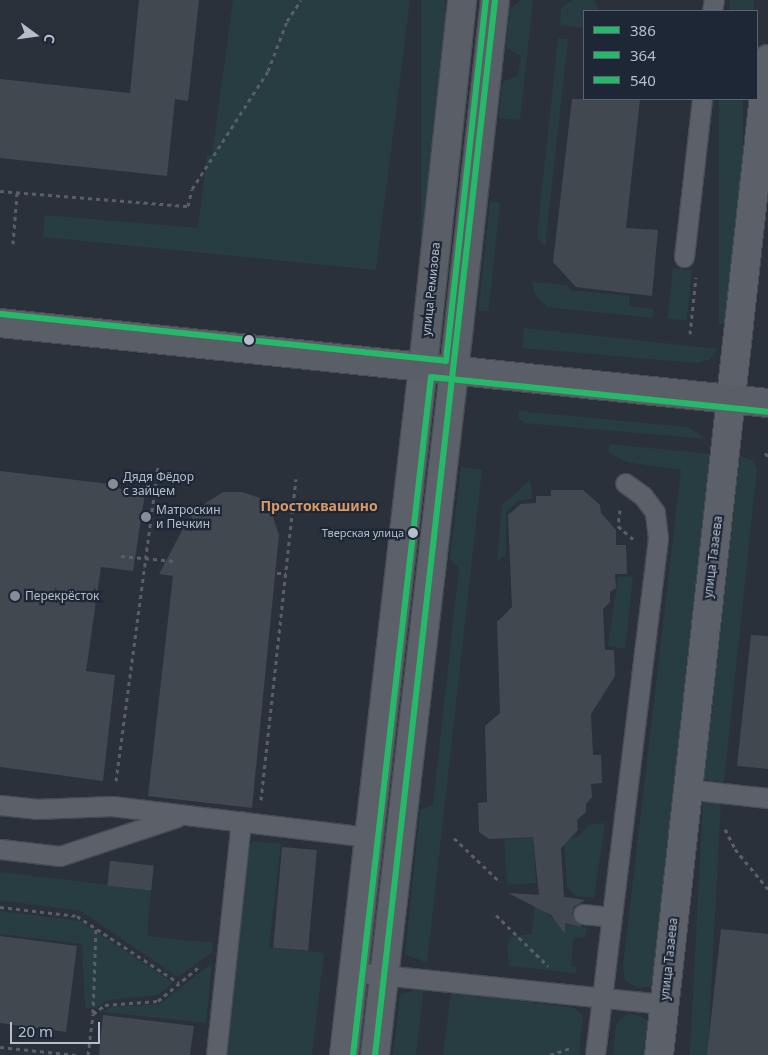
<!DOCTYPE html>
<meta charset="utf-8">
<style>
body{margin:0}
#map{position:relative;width:768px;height:1055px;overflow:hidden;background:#2a313b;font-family:"Noto Sans",sans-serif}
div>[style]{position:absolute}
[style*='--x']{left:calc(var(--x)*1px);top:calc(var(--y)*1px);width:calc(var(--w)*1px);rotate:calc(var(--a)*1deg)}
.green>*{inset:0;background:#273d41;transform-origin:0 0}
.building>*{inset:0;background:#424850;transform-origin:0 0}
.path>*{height:3px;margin-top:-1.5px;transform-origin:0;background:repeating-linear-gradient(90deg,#595f65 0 4px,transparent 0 8px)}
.roads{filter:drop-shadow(1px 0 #474c53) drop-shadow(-1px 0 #474c53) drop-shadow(0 1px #474c53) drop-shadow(0 -1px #474c53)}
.lane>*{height:19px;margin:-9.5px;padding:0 9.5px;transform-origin:9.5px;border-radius:9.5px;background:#5c6068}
.street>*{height:28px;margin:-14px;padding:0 14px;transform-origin:14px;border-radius:14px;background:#5c6068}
.secondary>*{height:28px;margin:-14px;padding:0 14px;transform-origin:14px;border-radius:14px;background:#5a5f67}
.bus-1>*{height:6px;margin:-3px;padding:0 3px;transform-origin:3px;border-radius:3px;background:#26b969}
.bus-2>*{height:6px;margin:-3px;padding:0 3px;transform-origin:3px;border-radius:3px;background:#26b969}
.bus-3>*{height:6px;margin:-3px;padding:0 3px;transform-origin:3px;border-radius:3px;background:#26b969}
.dots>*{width:14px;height:14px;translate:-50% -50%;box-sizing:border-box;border:2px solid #1e2736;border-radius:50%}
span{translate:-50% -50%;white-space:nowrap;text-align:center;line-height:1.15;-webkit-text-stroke:4.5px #1e2736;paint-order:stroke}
.bus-label{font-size:11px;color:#b6becb}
.right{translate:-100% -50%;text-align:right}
.street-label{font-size:12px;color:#b6becb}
.poi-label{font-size:12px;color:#b6becb}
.left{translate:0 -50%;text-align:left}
.neighbourhood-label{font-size:14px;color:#da9862;font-weight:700}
.legend{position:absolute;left:583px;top:10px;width:175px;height:90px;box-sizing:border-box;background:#1e2736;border:1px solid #5b6372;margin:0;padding:6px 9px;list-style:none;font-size:15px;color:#b6becb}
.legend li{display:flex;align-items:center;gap:10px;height:25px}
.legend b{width:25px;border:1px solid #5b6372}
.north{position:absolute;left:10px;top:10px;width:50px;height:50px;-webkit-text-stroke:4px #1e2736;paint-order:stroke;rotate:104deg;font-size:14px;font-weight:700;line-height:20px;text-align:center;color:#b6becb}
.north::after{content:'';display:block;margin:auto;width:18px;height:22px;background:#b6becb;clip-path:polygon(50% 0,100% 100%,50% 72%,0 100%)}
.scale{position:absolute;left:10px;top:1022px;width:90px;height:22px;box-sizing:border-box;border:2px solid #b6becb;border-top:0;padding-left:6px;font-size:15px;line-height:18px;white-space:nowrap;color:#b6becb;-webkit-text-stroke:4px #1e2736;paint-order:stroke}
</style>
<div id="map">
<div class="green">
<div style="clip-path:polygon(233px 0,410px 0,376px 270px,43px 237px,45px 215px,198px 228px,207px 155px,212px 155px)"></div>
<div style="left:421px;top:0;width:24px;height:275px"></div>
<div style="clip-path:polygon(522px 0,533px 0,520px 120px,499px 118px,502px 82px,518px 76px,521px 56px,506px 48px,510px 8px)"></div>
<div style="clip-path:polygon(573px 0,594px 0,599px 11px,584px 11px,584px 28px,560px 25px,561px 8px)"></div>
<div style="left:730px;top:0;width:24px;height:11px"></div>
<div style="clip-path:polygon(558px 38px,568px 39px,545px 247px,537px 237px)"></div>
<div style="left:719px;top:99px;width:24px;height:225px"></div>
<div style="left:490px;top:202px;width:10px;height:109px;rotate:6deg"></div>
<div style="left:673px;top:268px;width:19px;height:51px;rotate:6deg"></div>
<div style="clip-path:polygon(532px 282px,567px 285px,570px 290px,629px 296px,629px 306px,653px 309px,653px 318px,547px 307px,536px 296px)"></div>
<div style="clip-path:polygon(524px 328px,718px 349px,709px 360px,696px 363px,522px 348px)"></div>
<div style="clip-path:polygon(519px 411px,688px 427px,706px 439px,524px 423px,518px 418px)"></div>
<div style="clip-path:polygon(609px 444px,710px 454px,653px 986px,638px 988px,625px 980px,623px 966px,681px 470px,626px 462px,609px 452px)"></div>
<div style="clip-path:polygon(740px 456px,753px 461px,757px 469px,724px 782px,704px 780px)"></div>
<div style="clip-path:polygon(461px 467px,482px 470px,427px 963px,405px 954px,420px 810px,433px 805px,459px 568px,450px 559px)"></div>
<div style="clip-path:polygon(530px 480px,532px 499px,519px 500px,506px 512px,506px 555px,497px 561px,502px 505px)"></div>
<div style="clip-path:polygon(633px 576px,625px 649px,608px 646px,618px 577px)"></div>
<div style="left:703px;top:802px;width:18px;height:255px;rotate:3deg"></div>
<div style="clip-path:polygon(605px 823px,594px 898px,576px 896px,567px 887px,564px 839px,578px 837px,589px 825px)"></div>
<div style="left:533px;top:837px;width:46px;height:29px;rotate:86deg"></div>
<div style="clip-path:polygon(253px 841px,281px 844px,269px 947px,324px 953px,312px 1055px,224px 1055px,247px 848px)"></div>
<div style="clip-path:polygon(0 872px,151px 890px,147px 936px,213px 943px,212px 952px,178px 977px,81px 911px,0 900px)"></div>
<div style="clip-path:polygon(536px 892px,546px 913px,556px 921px,587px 928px,585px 938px,574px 937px,571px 966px,577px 967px,576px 973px,509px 966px,507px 946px,510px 937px,532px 934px)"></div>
<div style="clip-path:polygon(0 911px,80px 921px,173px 983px,157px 995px,108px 1000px,96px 1008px,85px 1008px,82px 944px,0 934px)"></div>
<div style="clip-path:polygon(212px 963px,206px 1023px,104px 1012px,111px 1007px,160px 1004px)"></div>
<div style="clip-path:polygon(424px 989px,416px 1055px,393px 1055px,400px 994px)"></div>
<div style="clip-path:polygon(451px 992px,575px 1008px,583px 1015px,579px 1055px,443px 1055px)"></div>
<div style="clip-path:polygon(630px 1013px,649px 1020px,645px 1055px,613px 1055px,616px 1026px,620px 1019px)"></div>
</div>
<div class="building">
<div style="clip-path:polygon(139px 0,199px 0,188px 101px,175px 99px,167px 176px,0 158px,0 79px,130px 93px)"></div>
<div style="clip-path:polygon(572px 99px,640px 99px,626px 228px,658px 230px,652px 296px,576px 287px,553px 262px)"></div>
<div style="clip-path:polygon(0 471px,110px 484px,112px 487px,145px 493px,133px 571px,101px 567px,86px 671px,115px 675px,103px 781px,0 767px)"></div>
<div style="clip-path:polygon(551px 490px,583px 490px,600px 505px,601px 513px,616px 530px,616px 545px,626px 545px,627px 574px,615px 574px,616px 588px,610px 592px,610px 602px,603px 609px,605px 650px,614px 650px,615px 676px,591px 714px,593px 755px,601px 755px,602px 783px,591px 784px,592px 797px,586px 804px,586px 812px,577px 820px,578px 830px,561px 848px,564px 897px,585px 900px,574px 907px,572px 913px,582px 927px,565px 923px,565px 934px,551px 915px,508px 893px,539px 895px,533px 837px,489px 839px,479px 832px,478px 803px,487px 802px,485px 726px,500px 713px,497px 622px,512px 607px,508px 515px,521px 504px,536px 503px,536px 496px,551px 496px)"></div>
<div style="clip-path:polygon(223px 492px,242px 492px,260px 498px,271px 511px,279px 535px,252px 808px,148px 796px,173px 576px,159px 574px,192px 512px)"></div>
<div style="clip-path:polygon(751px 635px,768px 636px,768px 769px,737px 766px)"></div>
<div style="left:282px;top:847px;width:35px;height:101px;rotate:5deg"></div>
<div style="left:110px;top:861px;width:44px;height:25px;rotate:6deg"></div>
<div style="clip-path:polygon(721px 929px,768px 934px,768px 1055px,707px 1055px)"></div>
<div style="clip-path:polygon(0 936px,77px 946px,66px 1032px,0 1023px)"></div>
<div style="clip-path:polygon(103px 1015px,194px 1026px,190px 1055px,99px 1055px)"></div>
</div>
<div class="path">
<div style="--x:0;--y:191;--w:189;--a:4.6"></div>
<div style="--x:188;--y:206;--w:17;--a:-77"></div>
<div style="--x:192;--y:189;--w:140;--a:-57.2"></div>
<div style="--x:268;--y:71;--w:53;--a:-69.2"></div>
<div style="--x:287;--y:21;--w:25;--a:-56"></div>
<div style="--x:13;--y:244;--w:51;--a:-85.5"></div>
<div style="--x:690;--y:334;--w:57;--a:-84"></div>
<div style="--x:765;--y:453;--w:4;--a:45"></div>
<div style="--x:620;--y:510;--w:16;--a:97"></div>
<div style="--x:618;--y:526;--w:20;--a:41"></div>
<div style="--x:121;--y:556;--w:54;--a:5.3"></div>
<div style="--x:277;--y:573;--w:9;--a:0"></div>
<div style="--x:116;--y:781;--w:319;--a:-82.4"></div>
<div style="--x:261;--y:800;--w:323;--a:-83.8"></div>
<div style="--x:725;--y:829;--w:22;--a:63"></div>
<div style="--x:735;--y:849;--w:52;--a:50.5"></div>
<div style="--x:454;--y:838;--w:64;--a:43.7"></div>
<div style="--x:0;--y:907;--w:78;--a:6.7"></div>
<div style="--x:77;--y:916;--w:122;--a:33.3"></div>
<div style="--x:496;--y:915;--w:73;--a:44.4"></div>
<div style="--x:93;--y:1013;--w:85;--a:-88"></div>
<div style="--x:0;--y:1047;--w:76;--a:6"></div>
<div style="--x:88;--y:1055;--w:41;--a:-83"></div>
<div style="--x:93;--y:1014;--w:15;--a:-37"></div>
<div style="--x:105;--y:1005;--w:53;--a:-4.3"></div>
<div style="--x:158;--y:1001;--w:56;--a:-39.9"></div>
<div style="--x:550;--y:1055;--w:21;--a:-19"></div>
</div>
<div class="roads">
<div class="lane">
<div style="--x:712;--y:11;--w:11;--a:-80"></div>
<div style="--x:684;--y:257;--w:159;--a:-83.5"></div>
<div style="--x:686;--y:789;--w:82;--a:6.3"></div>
<div style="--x:0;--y:805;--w:36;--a:6"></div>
<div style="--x:36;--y:809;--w:76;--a:-2.3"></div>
<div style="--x:112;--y:806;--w:259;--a:6.9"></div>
<div style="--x:0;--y:849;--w:60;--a:6.7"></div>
<div style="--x:60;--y:856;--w:123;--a:-18.4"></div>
<div style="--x:583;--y:914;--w:28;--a:6"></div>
<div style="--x:353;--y:972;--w:313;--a:5.9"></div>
<div style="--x:216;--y:1055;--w:235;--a:-83.9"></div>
<div style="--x:595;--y:1055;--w:521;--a:-83.05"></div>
<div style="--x:658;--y:538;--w:26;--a:-97"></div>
<div style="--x:655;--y:512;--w:20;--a:-127"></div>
<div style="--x:643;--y:496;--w:22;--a:-144"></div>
</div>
<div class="street">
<div style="--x:344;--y:1055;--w:693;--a:-83.45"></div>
<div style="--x:375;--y:1055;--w:689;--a:-83.41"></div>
<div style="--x:659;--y:1055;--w:1002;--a:-83.75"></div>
</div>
<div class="secondary">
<div style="--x:0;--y:323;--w:772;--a:5.95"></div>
<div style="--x:423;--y:367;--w:369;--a:-83.9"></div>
<div style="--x:454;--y:371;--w:373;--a:-83.7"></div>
</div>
</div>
<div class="bus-1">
<div style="--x:375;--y:1055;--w:1062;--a:-83.51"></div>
</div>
<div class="bus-2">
<div style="--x:353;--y:1055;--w:682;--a:-83.44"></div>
<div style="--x:431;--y:377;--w:338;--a:5.9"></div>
</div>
<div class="bus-3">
<div style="--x:1;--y:314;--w:447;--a:6"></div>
<div style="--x:446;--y:361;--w:363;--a:-83.7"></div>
</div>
<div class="dots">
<div style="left:249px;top:340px;background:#b6becb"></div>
<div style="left:113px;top:484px;background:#858d99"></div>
<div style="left:146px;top:517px;background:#858d99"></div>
<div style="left:413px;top:533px;background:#b6becb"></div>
<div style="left:15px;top:596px;background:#858d99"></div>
</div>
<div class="bus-label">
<span class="right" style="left:404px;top:533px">Тверская улица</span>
</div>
<div class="street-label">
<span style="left:431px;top:289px;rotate:-84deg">улица Ремизова</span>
<span style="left:713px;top:557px;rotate:-83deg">улица Тазаева</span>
<span style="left:669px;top:959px;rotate:-84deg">улица Тазаева</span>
</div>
<div class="poi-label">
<span class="left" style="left:123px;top:484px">Дядя Фёдор<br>с зайцем</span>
<span class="left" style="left:156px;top:517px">Матроскин<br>и Печкин</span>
<span class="left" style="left:25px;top:596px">Перекрёсток</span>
</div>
<div class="neighbourhood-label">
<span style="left:319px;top:506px">Простоквашино</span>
</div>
<ul class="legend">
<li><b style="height:6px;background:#26b969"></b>386</li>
<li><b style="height:6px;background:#26b969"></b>364</li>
<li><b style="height:6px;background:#26b969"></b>540</li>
</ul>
<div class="north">С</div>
<div class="scale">20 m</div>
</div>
